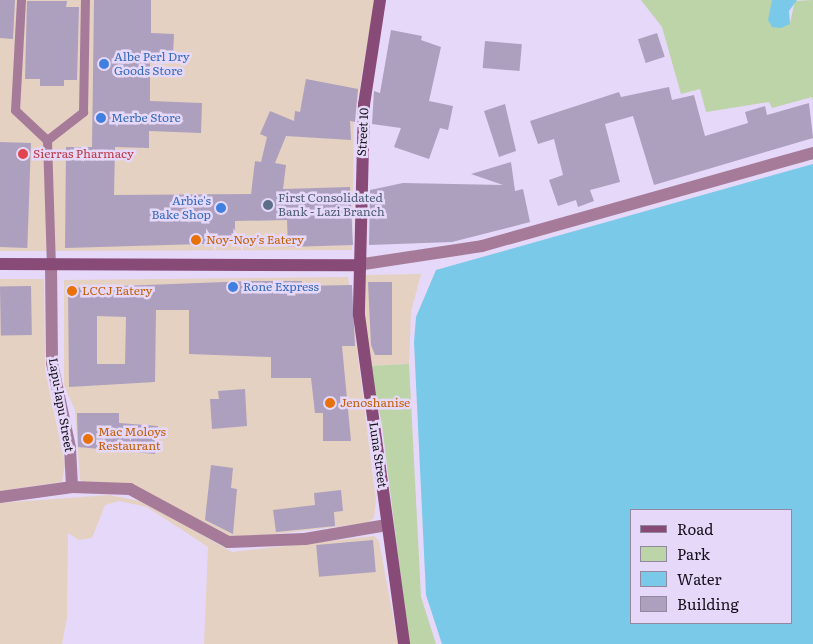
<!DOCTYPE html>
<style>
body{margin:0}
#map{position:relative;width:813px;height:644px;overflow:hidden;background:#e6d8f8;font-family:Literata,serif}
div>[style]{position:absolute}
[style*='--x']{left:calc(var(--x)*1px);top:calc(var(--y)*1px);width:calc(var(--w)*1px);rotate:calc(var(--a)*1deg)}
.commercial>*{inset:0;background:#e4d1c2}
.green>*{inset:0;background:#bdd3a8}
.water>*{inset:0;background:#7ac9e9}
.building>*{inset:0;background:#ad9fbe;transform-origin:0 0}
.lane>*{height:9px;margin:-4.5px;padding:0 4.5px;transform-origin:4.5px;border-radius:4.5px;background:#a67b99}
.street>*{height:12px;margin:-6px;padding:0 6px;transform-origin:6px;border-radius:6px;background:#a67b99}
.secondary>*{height:12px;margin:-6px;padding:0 6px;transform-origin:6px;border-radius:6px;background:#884a77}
.dots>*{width:14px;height:14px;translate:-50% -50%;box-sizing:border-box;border:2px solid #e6d8f8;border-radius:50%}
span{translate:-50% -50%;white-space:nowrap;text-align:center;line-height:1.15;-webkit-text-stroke:5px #e6d8f8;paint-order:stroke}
.shop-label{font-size:12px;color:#366cbe}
.left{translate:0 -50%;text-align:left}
.right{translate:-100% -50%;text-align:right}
.street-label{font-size:12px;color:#15101b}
.health-label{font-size:12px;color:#be3a42}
.service-label{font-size:12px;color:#4e5e75}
.food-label{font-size:12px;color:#c56008}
.legend{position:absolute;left:630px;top:509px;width:162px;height:115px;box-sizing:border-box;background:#e6d8f8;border:1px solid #9288a0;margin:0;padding:6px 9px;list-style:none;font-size:15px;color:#15101b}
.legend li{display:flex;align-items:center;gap:10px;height:25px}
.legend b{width:25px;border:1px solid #9288a0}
</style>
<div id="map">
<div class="commercial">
<div style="clip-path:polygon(0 0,375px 0,354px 120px,352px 250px,0 251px)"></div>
<div style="clip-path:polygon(421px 274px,411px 312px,409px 364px,370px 366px,365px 339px,364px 275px)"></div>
<div style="clip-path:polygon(348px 277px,376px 501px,374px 518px,368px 523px,234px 539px,160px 499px,85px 485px,80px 479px,75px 410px,64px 385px,64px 280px)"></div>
<div style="clip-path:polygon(0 279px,44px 279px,45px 370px,65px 464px,62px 482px,0 491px)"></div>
<div style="clip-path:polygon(109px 495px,145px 502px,232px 552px,374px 536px,379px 541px,398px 644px,204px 644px,208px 547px,147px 507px,119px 501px,105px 505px,92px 538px,79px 540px,68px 533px,67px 618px,62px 644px,0 644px,0 503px)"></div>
</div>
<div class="green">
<div style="clip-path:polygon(641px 0,772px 0,771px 8px,790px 23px,795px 1px,813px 0,813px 101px,812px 97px,772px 108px,769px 102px,706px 112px,700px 89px,681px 94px,662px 27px)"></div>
<div style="clip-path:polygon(409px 364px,421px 597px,436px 644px,409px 644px,382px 425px,370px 366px)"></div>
</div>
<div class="water">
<div style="clip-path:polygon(772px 0,797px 0,789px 11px,790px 24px,781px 28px,772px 27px,768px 20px)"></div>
<div style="clip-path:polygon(evenodd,813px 164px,813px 644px,442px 644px,426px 595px,414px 342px,416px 317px,436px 270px,813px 164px,792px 510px,792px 623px,632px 623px,632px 510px,792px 510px)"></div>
</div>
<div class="building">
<div style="clip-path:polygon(0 0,15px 0,13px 39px,0 38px)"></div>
<div style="clip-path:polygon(94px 0,151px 0,151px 33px,174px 34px,173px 55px,150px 54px,150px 101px,202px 103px,201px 133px,149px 131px,149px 148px,115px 147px,114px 195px,251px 194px,255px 161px,261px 162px,267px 137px,260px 134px,270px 111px,294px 121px,295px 111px,300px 112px,306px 79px,358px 89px,355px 122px,350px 121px,351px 140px,286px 136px,275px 163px,286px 165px,283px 189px,350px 187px,353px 245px,288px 247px,287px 220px,235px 221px,235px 243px,65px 248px,66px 147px,92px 147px)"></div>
<div style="clip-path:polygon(27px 1px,67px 1px,66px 7px,79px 7px,77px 80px,64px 80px,64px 86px,40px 86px,40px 79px,25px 79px)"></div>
<div style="clip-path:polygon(391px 30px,422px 36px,421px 40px,441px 47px,429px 101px,453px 106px,448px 130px,440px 128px,429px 159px,394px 147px,401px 128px,372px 124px,374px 91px,380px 93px)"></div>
<div style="left:657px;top:33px;width:25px;height:20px;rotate:72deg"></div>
<div style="left:485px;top:41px;width:37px;height:27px;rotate:5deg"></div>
<div style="clip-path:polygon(669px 87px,672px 100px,694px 95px,705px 136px,748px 123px,745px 112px,765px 106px,767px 115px,809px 103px,813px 138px,654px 185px,633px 116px,605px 124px,620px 182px,590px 190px,594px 201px,578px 207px,576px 200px,558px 206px,549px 180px,563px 175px,554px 139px,538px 144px,530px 121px,619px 92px,621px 97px)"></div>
<div style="clip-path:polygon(505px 104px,516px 151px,499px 157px,484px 111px)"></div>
<div style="left:0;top:142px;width:31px;height:105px;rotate:2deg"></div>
<div style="clip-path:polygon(511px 162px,515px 191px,523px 189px,530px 222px,452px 242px,369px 245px,370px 190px,403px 183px,503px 185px,471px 174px)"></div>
<div style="clip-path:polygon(evenodd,251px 281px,302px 281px,302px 286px,352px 285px,355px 346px,342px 346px,351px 441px,323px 441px,323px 413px,315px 413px,311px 378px,271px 378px,271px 357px,189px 354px,189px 310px,156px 310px,155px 382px,69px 387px,68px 288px,251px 281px,97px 316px,126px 317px,125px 364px,97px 364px,97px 316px)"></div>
<div style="clip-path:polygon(368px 282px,392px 282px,392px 355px,375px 355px,371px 345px)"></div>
<div style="left:31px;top:286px;width:49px;height:31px;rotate:89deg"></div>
<div style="clip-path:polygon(245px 389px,247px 426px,212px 429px,210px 399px,219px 399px,218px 391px)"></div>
<div style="clip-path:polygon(77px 413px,119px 413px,119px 423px,158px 426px,155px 454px,78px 447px)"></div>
<div style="clip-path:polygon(211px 465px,233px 468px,231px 488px,237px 489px,233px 534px,205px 520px)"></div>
<div style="clip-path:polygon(341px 490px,343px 511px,334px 512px,335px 526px,276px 532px,273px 510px,315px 505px,314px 493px)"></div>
<div style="left:373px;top:540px;width:32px;height:57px;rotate:85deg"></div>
</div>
<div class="lane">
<div style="--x:21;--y:0;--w:110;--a:93.1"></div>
<div style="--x:15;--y:110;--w:44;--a:43.2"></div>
<div style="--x:47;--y:140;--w:124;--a:88.2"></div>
<div style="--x:47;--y:140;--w:46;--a:-37.9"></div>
<div style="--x:83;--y:112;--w:112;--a:-89"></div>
</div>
<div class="street">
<div style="--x:51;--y:264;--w:99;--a:89.4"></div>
<div style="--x:52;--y:363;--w:87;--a:78"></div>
<div style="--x:70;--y:448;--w:39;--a:87"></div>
<div style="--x:357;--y:265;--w:126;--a:-8.6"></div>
<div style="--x:482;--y:246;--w:344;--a:-15.7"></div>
<div style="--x:0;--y:497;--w:73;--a:-7.9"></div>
<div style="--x:72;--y:487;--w:58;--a:2"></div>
<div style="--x:130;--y:489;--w:111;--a:28.4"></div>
<div style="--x:228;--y:542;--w:77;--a:-2.2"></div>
<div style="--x:305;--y:539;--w:83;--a:-9.7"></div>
</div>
<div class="secondary">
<div style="--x:380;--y:0;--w:105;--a:98.7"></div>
<div style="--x:364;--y:104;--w:211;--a:91.4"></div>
<div style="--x:359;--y:315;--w:332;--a:82.2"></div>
<div style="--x:0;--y:264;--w:357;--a:0.2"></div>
</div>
<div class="dots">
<div style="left:104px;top:64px;background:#3f7fe0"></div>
<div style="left:101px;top:118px;background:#3f7fe0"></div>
<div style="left:23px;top:154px;background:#e0444e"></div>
<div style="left:268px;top:205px;background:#5c6f8a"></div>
<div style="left:221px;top:208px;background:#3f7fe0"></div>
<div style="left:196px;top:240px;background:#e8710a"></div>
<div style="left:233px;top:287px;background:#3f7fe0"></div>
<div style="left:72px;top:291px;background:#e8710a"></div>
<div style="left:330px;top:403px;background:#e8710a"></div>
<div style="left:88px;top:439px;background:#e8710a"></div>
</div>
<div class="shop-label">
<span class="left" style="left:114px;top:64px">Albe Perl Dry<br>Goods Store</span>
<span class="left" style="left:111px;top:118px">Merbe Store</span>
<span class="right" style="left:211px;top:208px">Arbie's<br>Bake Shop</span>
<span class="left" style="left:243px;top:287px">Rone Express</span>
</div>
<div class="street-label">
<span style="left:363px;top:132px;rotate:-87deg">Street 10</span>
<span style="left:61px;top:405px;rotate:80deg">Lapu-lapu Street</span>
<span style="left:378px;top:455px;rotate:82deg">Luna Street</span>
</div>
<div class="health-label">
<span class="left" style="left:33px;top:154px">Sierras Pharmacy</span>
</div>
<div class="service-label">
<span class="left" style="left:278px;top:205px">First Consolidated<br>Bank - Lazi Branch</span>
</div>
<div class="food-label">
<span class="left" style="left:206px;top:240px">Noy-Noy's Eatery</span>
<span class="left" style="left:82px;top:291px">LCCJ Eatery</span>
<span class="left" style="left:340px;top:403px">Jenoshanise</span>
<span class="left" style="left:98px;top:439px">Mac Moloys<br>Restaurant</span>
</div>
<ul class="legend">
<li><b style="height:6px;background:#884a77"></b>Road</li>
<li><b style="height:14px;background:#bdd3a8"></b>Park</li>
<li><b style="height:14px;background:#7ac9e9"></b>Water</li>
<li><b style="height:14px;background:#ad9fbe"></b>Building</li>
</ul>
</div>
